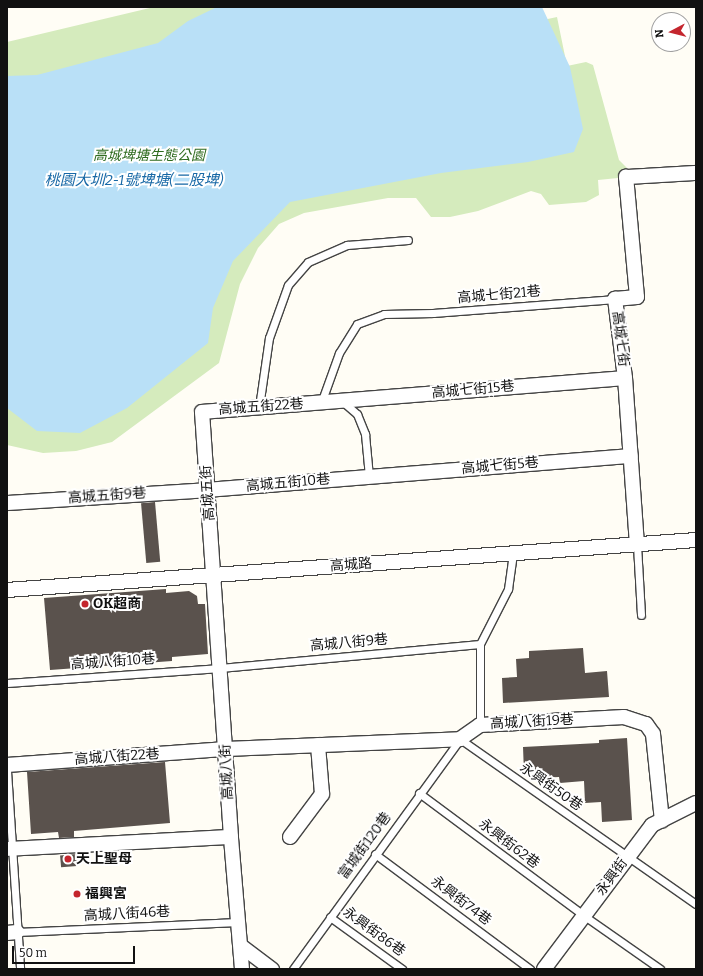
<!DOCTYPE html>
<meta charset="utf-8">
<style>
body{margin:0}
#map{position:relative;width:703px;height:976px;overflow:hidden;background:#fffdf5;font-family:Bitter,"Noto Sans TC",serif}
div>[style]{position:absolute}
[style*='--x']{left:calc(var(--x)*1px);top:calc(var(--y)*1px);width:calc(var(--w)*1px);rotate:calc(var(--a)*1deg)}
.green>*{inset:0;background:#d5ebbd}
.water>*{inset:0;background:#b9e0f7}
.building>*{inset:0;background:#5a524d;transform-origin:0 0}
.roads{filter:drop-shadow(1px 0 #444) drop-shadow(-1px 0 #444) drop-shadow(0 1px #444) drop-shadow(0 -1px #444)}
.service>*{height:7px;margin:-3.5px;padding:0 3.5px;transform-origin:3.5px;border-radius:3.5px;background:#fff}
.minor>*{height:14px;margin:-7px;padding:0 7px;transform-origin:7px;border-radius:7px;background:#fff}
.dots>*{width:11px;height:11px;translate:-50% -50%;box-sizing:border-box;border:2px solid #fff;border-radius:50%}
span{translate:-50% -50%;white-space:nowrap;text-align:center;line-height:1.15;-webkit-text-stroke:4px #fff;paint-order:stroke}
.park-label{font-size:14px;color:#2f6b1f;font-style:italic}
.street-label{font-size:14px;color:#111}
.poi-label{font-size:14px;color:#111;font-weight:700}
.left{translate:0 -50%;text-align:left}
.water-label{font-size:15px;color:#1768a6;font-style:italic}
.frame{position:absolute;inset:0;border:8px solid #111;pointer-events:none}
.north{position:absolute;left:651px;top:12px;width:40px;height:40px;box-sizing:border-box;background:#fff;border:1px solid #a0a0a0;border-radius:50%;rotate:263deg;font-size:11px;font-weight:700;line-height:16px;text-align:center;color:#111}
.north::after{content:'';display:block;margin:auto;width:14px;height:18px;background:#c4262e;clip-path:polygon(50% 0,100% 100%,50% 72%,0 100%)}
.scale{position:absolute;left:12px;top:946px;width:123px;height:18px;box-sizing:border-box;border:2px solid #111;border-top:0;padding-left:5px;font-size:12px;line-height:14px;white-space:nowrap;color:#111;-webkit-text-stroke:3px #fff;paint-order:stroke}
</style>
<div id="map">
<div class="green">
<div style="clip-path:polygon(154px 7px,539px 7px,543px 20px,557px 17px,567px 66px,586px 62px,593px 65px,619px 160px,627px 168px,618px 178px,598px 180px,599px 195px,586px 202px,549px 205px,541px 194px,531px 191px,478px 211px,450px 217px,431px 217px,416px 198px,388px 198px,304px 213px,279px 224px,258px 248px,240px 284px,219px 363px,112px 442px,76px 451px,43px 453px,7px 445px,7px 42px)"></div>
</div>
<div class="water">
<div style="clip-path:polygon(217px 7px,542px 7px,570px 67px,583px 129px,574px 152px,528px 162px,441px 173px,290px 202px,233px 261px,213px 308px,208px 343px,127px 408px,80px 433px,37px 431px,7px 408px,7px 76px,37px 75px,158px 43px,188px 21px)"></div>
</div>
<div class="building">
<div style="left:155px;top:502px;width:60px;height:14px;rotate:85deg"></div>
<div style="clip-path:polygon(166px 589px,166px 593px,189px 591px,197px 596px,198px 604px,205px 604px,208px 654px,172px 657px,172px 661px,50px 670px,44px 598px)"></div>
<div style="clip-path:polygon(583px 648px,585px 673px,607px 671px,609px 697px,503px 703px,502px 678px,517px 677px,516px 659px,529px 658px,529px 651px)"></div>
<div style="clip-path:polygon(627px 738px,632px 820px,602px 822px,601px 802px,585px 803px,584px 781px,560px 783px,559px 777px,538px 778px,538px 772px,524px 773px,523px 747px,599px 743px,599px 740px)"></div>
<div style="clip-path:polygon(165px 762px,170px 823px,74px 831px,74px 837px,59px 838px,58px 832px,31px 834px,27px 772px)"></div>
<div style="left:76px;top:854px;width:12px;height:16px;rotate:85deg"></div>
</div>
<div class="roads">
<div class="service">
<div style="--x:342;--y:401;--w:20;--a:41"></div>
<div style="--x:357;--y:414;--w:22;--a:68"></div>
<div style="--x:365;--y:434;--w:42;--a:84.6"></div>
<div style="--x:321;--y:403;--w:53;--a:-70.2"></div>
<div style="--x:339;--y:353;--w:34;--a:-58"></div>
<div style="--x:357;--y:324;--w:29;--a:-20"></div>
<div style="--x:384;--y:314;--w:49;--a:-1.2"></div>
<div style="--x:433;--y:313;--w:183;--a:-4.4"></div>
<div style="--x:259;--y:407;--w:70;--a:-81.8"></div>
<div style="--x:269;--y:338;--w:56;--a:-70.3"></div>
<div style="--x:288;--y:285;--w:30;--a:-49"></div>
<div style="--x:308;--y:262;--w:43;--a:-23.6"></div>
<div style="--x:347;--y:245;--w:61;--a:-4.7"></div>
<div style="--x:637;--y:545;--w:70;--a:86.7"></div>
<div style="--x:7;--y:683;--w:214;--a:-4"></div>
<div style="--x:220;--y:668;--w:261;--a:-5.3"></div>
<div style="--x:480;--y:725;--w:81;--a:-90"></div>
<div style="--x:480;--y:644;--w:62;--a:-63"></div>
<div style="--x:508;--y:589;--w:35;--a:-82"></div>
<div style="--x:7;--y:771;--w:198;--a:86.2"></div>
<div style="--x:419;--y:793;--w:204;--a:36.6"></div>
<div style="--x:583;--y:915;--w:94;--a:35"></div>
<div style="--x:375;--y:854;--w:193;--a:36.6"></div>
<div style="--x:330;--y:917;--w:89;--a:35.8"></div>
<div style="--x:17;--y:932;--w:221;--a:-2.6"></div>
<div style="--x:293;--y:969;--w:284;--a:-54"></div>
<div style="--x:460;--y:739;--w:288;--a:35"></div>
</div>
<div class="minor">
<div style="--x:7;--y:503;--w:200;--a:-3.7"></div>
<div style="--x:207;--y:490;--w:425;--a:-4.6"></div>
<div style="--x:637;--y:545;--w:167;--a:-94.1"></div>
<div style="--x:625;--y:378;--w:80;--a:-97.2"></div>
<div style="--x:615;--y:299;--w:22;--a:-5"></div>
<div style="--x:637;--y:297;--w:121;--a:-95.2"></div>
<div style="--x:626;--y:177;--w:70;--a:-3.3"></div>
<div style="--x:7;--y:590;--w:691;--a:-4.15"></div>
<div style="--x:7;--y:765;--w:220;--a:-4.2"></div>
<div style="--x:226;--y:749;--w:234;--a:-2.4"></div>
<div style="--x:460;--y:739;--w:24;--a:-35"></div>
<div style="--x:480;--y:725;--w:144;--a:-3.2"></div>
<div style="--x:624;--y:717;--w:23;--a:18"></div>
<div style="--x:646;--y:724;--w:12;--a:55"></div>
<div style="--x:653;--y:734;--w:87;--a:84.1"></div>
<div style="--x:290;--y:837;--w:54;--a:-53.3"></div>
<div style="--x:322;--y:794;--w:49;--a:-94.7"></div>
<div style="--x:7;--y:849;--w:224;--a:-3.1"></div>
<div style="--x:7;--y:933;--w:10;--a:-6"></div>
<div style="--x:241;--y:946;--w:39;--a:37"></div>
<div style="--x:242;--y:969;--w:132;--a:-94.8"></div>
<div style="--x:231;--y:837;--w:426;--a:-93.9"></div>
<div style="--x:202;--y:412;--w:424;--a:-4.6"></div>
<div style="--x:544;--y:969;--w:180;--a:-53.1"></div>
<div style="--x:652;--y:825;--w:49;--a:-26.6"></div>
</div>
</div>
<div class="dots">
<div style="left:85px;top:604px;background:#c4262e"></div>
<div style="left:68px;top:859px;background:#c4262e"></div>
<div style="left:77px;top:894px;background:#c4262e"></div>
</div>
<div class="park-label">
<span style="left:149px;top:156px">高城埤塘生態公園</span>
</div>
<div class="street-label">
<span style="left:499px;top:295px;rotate:-5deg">高城七街21巷</span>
<span style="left:620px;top:339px;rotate:83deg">高城七街</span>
<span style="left:473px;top:390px;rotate:-5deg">高城七街15巷</span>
<span style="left:261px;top:407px;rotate:-4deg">高城五街22巷</span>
<span style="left:500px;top:466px;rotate:-5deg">高城七街5巷</span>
<span style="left:288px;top:483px;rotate:-5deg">高城五街10巷</span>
<span style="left:208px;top:493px;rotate:-94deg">高城五街</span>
<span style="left:107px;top:496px;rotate:-4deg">高城五街9巷</span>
<span style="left:351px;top:565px;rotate:-4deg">高城路</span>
<span style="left:349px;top:643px;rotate:-5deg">高城八街9巷</span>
<span style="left:113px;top:662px;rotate:-4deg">高城八街10巷</span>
<span style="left:532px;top:722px;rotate:-3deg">高城八街19巷</span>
<span style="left:117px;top:757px;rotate:-4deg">高城八街22巷</span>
<span style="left:227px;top:772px;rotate:-93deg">高城八街</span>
<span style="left:551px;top:787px;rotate:35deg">永興街50巷</span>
<span style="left:509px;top:844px;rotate:37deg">永興街62巷</span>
<span style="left:365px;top:846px;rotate:-54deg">富城街120巷</span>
<span style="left:612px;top:877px;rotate:-53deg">永興街</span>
<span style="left:461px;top:901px;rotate:37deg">永興街74巷</span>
<span style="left:127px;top:914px;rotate:-3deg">高城八街46巷</span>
<span style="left:374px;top:932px;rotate:36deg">永興街86巷</span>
</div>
<div class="poi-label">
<span class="left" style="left:93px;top:604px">OK超商</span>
<span class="left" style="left:76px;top:859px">天上聖母</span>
<span class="left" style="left:85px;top:894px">福興宮</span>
</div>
<div class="water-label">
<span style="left:134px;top:181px">桃園大圳2-1號埤塘(二股埤)</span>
</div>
<div class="frame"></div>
<div class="north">N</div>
<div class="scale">50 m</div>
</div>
